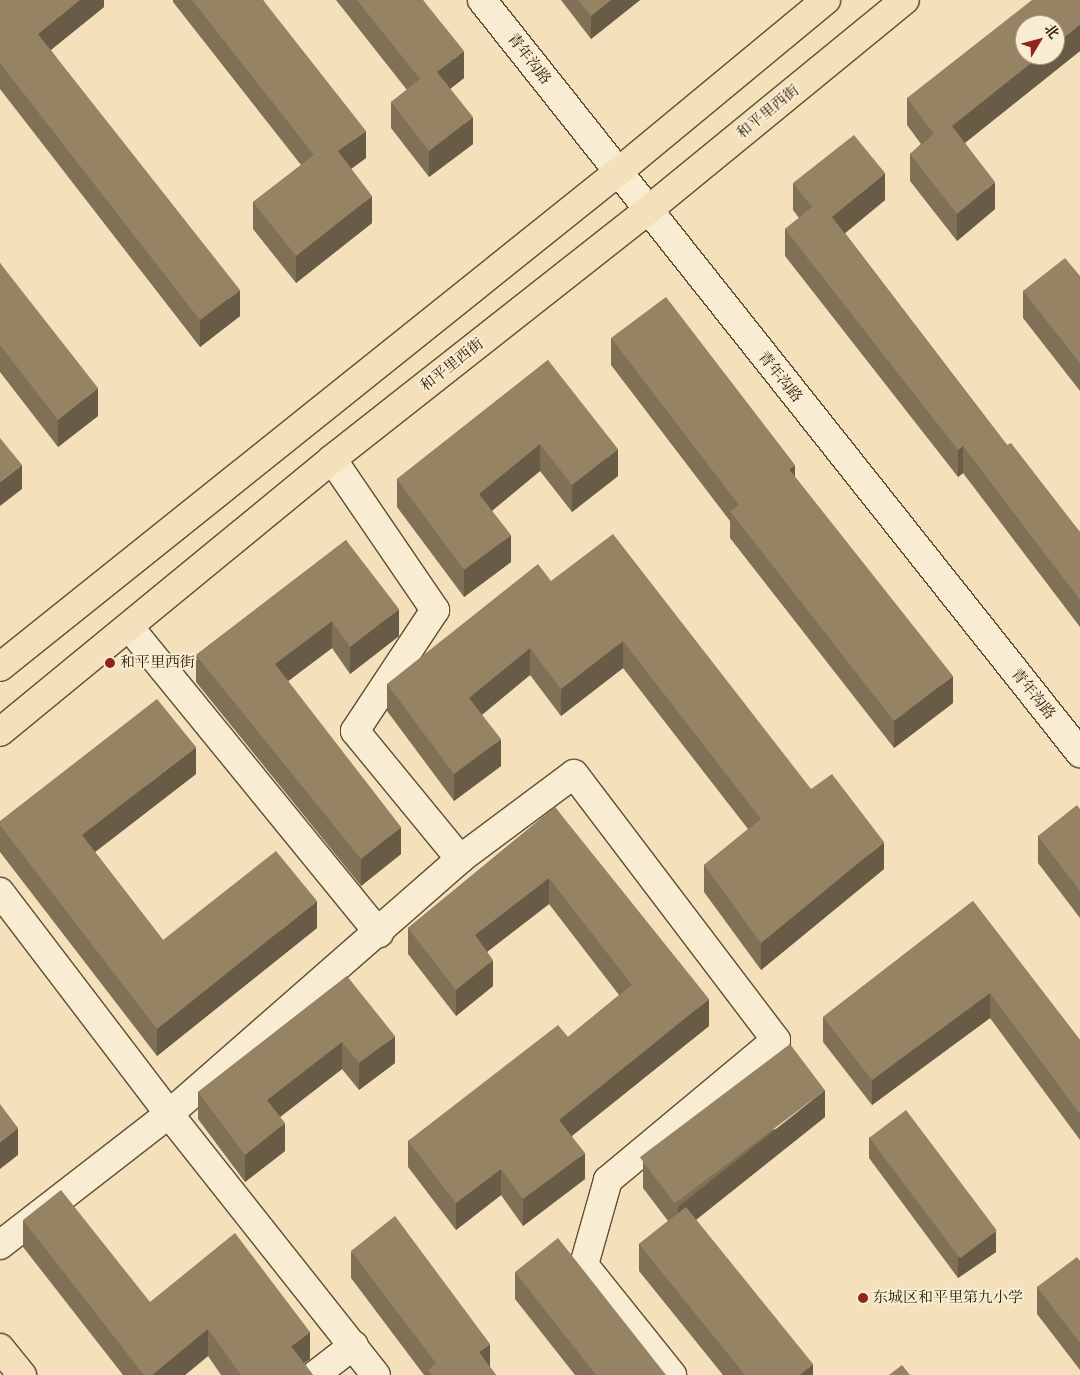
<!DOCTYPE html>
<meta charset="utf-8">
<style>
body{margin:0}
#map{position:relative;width:1080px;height:1375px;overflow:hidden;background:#f4e1bc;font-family:"IM FELL Great Primer","Noto Serif SC",serif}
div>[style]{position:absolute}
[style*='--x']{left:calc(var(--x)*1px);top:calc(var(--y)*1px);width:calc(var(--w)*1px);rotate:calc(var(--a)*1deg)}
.roads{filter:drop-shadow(1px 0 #604e32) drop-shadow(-1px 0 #604e32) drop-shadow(0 1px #604e32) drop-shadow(0 -1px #604e32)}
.minor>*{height:28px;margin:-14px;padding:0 14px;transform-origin:14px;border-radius:14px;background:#f8ecd3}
.major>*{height:28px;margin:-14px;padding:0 14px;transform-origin:14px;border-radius:14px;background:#f4e1bc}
.wall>*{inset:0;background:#807156}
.shaded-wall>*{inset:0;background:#685c46}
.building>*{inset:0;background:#958364;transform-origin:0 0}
.dots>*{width:14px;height:14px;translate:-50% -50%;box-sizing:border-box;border:2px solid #f8ecd3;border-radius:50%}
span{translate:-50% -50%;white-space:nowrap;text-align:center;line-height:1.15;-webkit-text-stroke:4px #f8ecd3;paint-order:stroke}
.street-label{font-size:15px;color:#2f1d04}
.poi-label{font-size:15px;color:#2f1d04}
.left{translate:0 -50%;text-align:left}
.north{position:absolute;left:1015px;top:15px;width:50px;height:50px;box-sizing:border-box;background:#f8ecd3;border:1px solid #a89980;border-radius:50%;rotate:53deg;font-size:14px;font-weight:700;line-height:20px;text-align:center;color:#2f1d04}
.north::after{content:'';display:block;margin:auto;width:18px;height:22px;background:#8f2418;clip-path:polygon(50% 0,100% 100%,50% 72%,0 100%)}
</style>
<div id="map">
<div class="roads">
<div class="minor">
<div style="--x:482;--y:0;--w:962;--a:51.54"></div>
<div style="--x:332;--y:459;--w:183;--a:55.7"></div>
<div style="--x:435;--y:610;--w:145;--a:123.5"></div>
<div style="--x:355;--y:731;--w:166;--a:50.6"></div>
<div style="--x:130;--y:628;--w:394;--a:50.8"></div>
<div style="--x:0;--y:892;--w:279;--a:52.7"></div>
<div style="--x:169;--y:1114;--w:333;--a:51.6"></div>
<div style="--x:0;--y:1245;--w:214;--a:-37.8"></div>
<div style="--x:169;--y:1114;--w:387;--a:-41.2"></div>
<div style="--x:460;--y:859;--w:142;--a:-36.7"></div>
<div style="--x:574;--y:774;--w:334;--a:52.8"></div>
<div style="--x:776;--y:1040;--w:219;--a:140.2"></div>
<div style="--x:608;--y:1180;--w:88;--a:105.8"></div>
<div style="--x:584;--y:1265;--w:141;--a:51.3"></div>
<div style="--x:315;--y:1375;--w:49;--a:-37.6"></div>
</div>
<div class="major">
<div style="--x:0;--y:667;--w:792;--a:-38.69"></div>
<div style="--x:618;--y:172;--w:270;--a:-39.6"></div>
<div style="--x:0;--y:732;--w:430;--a:-39.4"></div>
<div style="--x:332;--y:459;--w:401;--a:-38.2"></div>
<div style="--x:647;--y:211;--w:333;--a:-39.3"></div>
<div style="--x:0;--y:1348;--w:35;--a:51"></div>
</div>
</div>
<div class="wall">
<div style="clip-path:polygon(0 0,104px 0,104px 7px,51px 50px,240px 316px,200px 347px,0 89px)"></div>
<div style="clip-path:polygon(173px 0,263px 0,366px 158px,351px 169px,372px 223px,296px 283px,253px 229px,253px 202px,301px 165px,173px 2px)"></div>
<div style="clip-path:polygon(336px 0,423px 0,464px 78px,450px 89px,473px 144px,429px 177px,391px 128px,391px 102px,407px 90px)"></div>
<div style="clip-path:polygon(561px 0,640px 0,591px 39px)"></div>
<div style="clip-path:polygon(1080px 51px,965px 143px,995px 209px,957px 241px,910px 181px,910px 154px,921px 144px,907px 125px,907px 98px)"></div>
<div style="clip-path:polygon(793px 183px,885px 200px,845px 233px,1007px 445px,1080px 532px,1080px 627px,963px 473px,958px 477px,785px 256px,785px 229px,799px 218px,793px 210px)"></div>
<div style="clip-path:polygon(0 263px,98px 416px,58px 447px,0 372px)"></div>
<div style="clip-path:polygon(1080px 276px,1080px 391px,1023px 318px,1023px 291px)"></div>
<div style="clip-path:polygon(611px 338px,795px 477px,953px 703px,894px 748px,730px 538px,730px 521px,611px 365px)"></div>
<div style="clip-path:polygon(548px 360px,618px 476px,572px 512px,540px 471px,492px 511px,511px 562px,464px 597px,397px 507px,397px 479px)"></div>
<div style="clip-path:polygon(346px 540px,399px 636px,350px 674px,332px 648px,288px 681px,401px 854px,361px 886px,196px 682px,196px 655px)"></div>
<div style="clip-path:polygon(551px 581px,811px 789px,884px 869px,761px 970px,704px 892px,704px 865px,748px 829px,623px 668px,561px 716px,530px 675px,482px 715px,501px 766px,454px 801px,387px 711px,387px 684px)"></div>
<div style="clip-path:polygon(196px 774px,95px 852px,163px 940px,317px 928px,157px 1056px,0 852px,0 821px)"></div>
<div style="clip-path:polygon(555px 807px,709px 1026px,572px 1136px,585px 1179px,523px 1226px,501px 1195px,456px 1230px,408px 1167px,408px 1141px,568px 1037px,619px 995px,549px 904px,487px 952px,493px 986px,456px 1016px,408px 954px,408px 928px)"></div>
<div style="clip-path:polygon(1080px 809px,1080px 918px,1038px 863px,1038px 836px)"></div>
<div style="clip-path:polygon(973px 901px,1080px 1040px,1080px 1140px,990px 1018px,872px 1105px,823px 1042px,823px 1017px)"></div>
<div style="clip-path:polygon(347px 976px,395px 1063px,359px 1090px,342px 1069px,280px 1117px,285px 1151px,245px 1182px,198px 1119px,198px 1092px)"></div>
<div style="clip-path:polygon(825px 1117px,696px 1220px,813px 1375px,723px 1375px,639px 1271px,639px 1244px,668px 1221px,643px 1188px,643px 1161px)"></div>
<div style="clip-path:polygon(869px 1137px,996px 1252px,958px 1278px,869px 1158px)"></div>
<div style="clip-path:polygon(23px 1220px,150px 1302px,310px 1359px,304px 1363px,313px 1375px,221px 1375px,208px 1356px,185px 1375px,123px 1375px,23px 1247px)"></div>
<div style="clip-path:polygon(351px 1251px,490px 1367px,496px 1375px,424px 1375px,351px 1278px)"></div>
<div style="clip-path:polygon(1080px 1261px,1080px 1370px,1037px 1314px,1037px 1287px)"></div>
<div style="clip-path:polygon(515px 1272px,666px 1375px,575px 1375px,515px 1299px)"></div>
</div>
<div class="shaded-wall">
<div style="clip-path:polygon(80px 0,104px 0,104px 7px,38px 60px,38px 34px)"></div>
<div style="clip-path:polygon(611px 0,640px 0,591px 39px,591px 16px)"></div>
<div style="clip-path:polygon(1080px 24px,1080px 51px,952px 153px,952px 126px,1041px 55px,1055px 55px,1055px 44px)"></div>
<div style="clip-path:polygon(464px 51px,464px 78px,437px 99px,437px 72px)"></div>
<div style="clip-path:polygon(473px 117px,473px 144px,429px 177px,429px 151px)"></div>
<div style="clip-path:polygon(366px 131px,366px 158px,338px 178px,338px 151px)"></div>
<div style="clip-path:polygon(885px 173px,885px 200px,832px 244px,832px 217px)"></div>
<div style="clip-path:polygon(995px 182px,995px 209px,957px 241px,957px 214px)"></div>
<div style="clip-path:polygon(372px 196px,372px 223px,296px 283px,296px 256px)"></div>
<div style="clip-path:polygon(240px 290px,240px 316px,200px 347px,200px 320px)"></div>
<div style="clip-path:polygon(98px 388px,98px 416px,58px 447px,58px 420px)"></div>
<div style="clip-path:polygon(540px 444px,540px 471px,479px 521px,479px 494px)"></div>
<div style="clip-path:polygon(963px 446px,963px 473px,958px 477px,958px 450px)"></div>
<div style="clip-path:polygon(618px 449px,618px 476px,572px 512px,572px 485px)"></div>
<div style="clip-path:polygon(22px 465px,22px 489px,0 506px,0 482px)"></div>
<div style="clip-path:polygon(795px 465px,795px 492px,789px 469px)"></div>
<div style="clip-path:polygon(511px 535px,511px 562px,464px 597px,464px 570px)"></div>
<div style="clip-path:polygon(399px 609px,399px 636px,350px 674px,350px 647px)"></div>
<div style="clip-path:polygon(332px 621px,332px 648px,275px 691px,275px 664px)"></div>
<div style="clip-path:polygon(623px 641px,623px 668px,561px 716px,561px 689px)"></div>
<div style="clip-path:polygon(530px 648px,530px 675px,469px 725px,469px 698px)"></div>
<div style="clip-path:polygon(953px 676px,953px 703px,894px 748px,894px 721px)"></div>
<div style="clip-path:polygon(501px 739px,501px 766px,454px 801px,454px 774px)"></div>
<div style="clip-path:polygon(196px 747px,196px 774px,82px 862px,82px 835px)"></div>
<div style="clip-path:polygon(401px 827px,401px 854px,361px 886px,361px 859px)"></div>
<div style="clip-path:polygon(884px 842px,884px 869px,761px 970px,761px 943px)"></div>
<div style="clip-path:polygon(549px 878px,549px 904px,475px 961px,475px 935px)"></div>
<div style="clip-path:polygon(317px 901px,317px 928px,157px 1056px,157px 1029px)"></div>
<div style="clip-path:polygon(493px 960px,493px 986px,456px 1016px,456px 990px)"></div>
<div style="clip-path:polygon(990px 993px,990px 1018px,872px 1105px,872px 1080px)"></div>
<div style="clip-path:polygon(709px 999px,709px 1026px,559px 1146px,559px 1120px)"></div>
<div style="clip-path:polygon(395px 1036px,395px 1063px,359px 1090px,359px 1063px)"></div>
<div style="clip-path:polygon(342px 1042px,342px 1069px,267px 1127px,267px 1100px)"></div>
<div style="clip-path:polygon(825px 1090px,825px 1117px,678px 1234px,678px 1207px)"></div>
<div style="clip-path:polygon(285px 1123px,285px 1151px,245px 1182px,245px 1155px)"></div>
<div style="clip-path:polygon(18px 1128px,18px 1155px,0 1169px,0 1142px)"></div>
<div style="clip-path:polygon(585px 1153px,585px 1179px,523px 1226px,523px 1199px)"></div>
<div style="clip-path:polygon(501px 1169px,501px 1195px,456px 1230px,456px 1203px)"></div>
<div style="clip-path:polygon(996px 1231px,996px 1252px,958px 1278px,958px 1257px)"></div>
<div style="clip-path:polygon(208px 1329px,208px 1356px,185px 1375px,152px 1375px)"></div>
<div style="clip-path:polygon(310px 1332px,310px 1359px,291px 1373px,291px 1346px)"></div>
<div style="clip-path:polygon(490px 1344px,490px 1371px,479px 1352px)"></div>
<div style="clip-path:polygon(813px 1364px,813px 1375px,800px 1375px)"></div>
</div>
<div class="building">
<div style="clip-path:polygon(0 0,80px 0,38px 34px,240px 290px,200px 320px,0 63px)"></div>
<div style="clip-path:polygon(192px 0,263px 0,366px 131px,338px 151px,372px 196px,296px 256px,253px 202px,314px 155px)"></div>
<div style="clip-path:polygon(357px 0,423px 0,464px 51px,437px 72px,473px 117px,429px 151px,391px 102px,420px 79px)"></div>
<div style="clip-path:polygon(578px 0,611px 0,591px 16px)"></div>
<div style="clip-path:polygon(1032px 0,1080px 0,1080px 24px,1055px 44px,1055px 25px,1025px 25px,1025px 55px,1041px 55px,952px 126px,995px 182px,957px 214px,910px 154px,934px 134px,907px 98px)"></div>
<div style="clip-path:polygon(854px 135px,885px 173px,832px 217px,1007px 445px,1011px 443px,1080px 532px,1080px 600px,963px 446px,958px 450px,785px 229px,812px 207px,793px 183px)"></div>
<div style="clip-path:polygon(1065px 258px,1080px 276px,1080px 363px,1023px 291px)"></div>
<div style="clip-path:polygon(0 263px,98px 388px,58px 420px,0 345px)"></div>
<div style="clip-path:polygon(666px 297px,795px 465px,789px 469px,953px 676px,894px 721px,730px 511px,739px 505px,611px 338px)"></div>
<div style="clip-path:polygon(548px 360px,618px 449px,572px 485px,540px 444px,479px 494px,511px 535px,464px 570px,397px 479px)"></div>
<div style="clip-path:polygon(0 438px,22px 465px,0 482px)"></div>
<div style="clip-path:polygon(613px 534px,811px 789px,832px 774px,884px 842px,761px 943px,704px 865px,761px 819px,623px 641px,561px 689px,530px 648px,469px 698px,501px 739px,454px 774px,387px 684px,538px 564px,551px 581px)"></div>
<div style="clip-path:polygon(346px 540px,399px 609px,350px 647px,332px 621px,275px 664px,401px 827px,361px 859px,196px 655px)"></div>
<div style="clip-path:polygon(157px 699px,196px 747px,82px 835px,163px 940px,276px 851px,317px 901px,157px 1029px,0 825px,0 821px)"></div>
<div style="clip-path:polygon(1077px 805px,1080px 809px,1080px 891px,1038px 836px)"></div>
<div style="clip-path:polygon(555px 807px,709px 999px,559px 1120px,585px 1153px,523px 1199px,501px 1169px,456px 1203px,408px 1141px,558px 1025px,568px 1037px,632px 985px,549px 878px,475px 935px,493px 960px,456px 990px,408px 928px)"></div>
<div style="clip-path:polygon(973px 901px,1080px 1040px,1080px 1114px,990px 993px,872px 1080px,823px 1017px)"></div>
<div style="clip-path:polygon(347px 976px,395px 1036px,359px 1063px,342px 1042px,267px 1100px,285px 1123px,245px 1155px,198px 1092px)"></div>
<div style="left:790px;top:1044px;width:58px;height:188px;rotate:53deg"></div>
<div style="clip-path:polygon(0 1104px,18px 1128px,0 1142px)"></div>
<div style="left:906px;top:1110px;width:151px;height:46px;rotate:53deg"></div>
<div style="clip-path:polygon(61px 1190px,150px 1302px,235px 1233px,310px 1332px,291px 1346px,313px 1375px,241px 1375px,208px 1329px,152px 1375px,144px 1375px,23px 1220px)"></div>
<div style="clip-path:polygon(686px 1207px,813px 1364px,800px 1375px,745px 1375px,639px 1244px)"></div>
<div style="clip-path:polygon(395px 1216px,490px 1344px,479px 1352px,496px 1375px,432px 1375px,428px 1370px,436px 1363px,351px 1251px)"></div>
<div style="clip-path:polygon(558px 1238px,666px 1375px,596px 1375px,515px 1272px)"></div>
<div style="clip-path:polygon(1077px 1257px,1080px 1261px,1080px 1343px,1037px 1287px)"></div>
<div style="clip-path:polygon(902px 1365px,910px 1375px,889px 1375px)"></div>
</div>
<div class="dots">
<div style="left:110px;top:663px;background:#8f2418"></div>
<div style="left:863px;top:1298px;background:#8f2418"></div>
</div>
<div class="street-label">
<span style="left:529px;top:59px;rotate:52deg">青年沟路</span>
<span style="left:768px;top:112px;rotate:-39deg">和平里西街</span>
<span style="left:452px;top:365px;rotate:-38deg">和平里西街</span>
<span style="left:780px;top:377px;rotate:51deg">青年沟路</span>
<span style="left:1033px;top:694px;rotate:51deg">青年沟路</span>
</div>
<div class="poi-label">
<span class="left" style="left:120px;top:663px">和平里西街</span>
<span class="left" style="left:873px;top:1298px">东城区和平里第九小学</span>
</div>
<div class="north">北</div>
</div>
